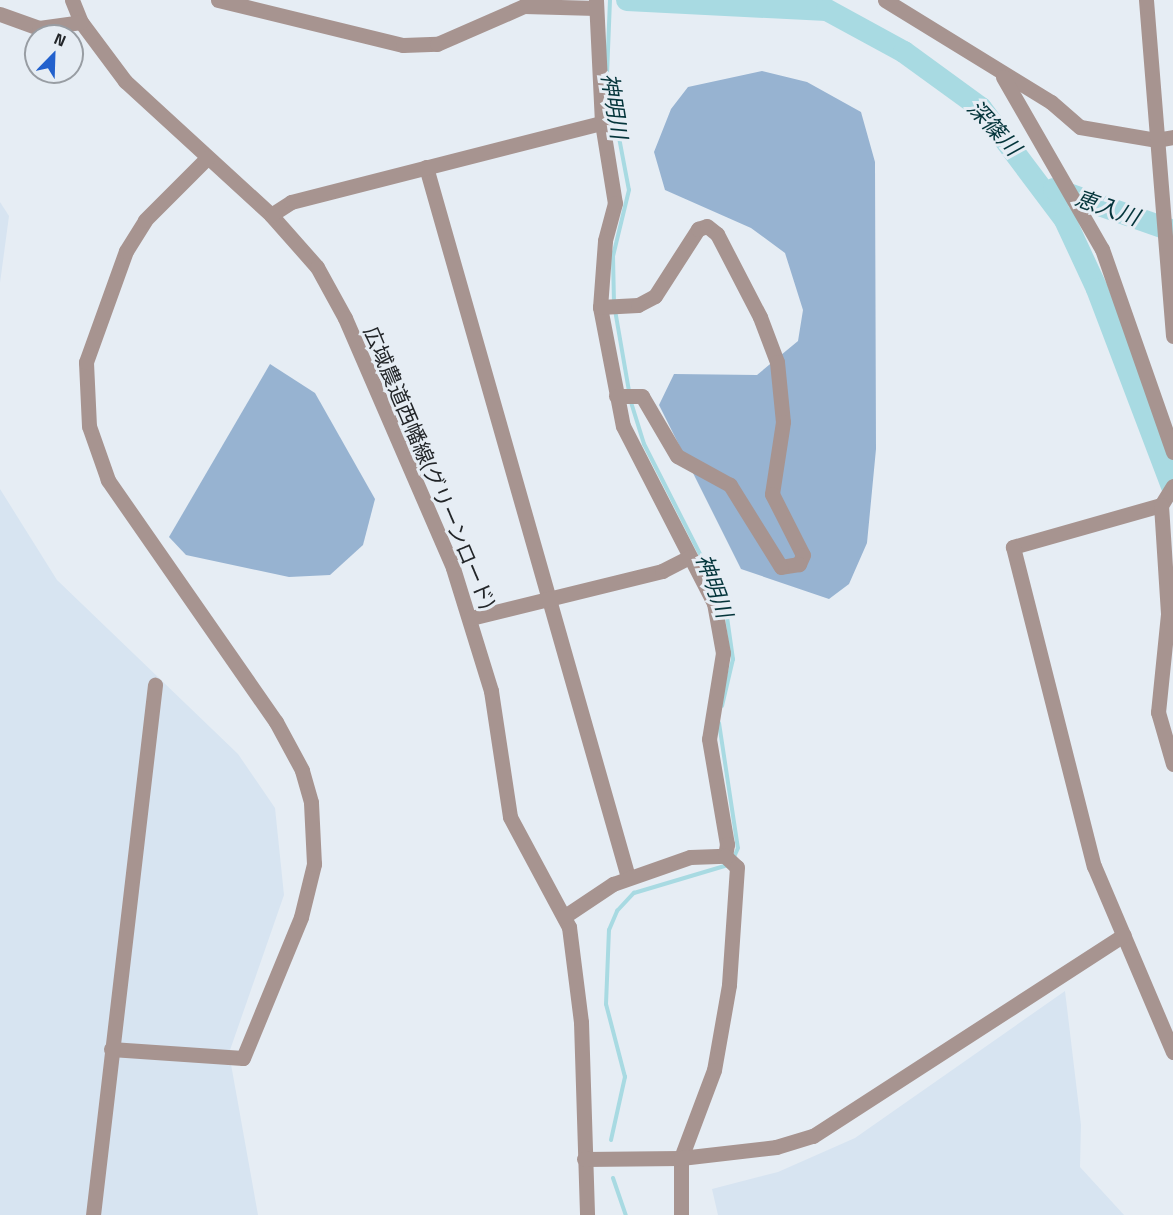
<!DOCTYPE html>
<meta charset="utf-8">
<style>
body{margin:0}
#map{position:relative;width:1173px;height:1215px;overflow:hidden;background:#e6edf4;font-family:"Titillium Web","Noto Sans JP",sans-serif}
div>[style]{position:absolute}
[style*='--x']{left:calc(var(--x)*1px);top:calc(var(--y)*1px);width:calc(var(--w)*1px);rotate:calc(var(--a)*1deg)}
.built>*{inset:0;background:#d7e4f1}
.forest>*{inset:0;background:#97b3d1}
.stream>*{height:4px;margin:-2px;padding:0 2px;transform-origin:2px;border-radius:2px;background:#a8dae2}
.river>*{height:22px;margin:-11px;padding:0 11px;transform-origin:11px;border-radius:11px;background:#a8dae2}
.minor>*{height:15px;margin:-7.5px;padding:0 7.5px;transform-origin:7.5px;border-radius:7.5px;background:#a79490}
span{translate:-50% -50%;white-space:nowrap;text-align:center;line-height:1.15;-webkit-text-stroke:6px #e6edf4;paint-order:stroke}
.street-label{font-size:21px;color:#232629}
.water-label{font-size:22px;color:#04353b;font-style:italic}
.north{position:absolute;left:24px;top:24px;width:60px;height:60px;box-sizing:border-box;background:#e6edf4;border:2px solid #989da3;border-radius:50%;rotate:23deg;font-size:16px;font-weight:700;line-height:24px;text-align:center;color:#232629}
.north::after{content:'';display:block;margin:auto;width:21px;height:27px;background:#2261cd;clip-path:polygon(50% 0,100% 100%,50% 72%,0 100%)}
</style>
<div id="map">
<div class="built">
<div style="clip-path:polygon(0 202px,9px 216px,0 283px)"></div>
<div style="clip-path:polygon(0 489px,57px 580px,238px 754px,275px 808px,284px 895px,229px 1053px,258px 1215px,0 1215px)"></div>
<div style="clip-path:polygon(1065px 991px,1081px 1125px,1080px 1167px,1124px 1215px,718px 1215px,712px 1189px,778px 1172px,855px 1138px)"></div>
</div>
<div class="forest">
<div style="clip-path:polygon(762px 71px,807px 82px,861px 112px,875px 162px,876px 449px,867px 543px,849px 584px,829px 599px,741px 569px,659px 405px,674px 374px,757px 375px,798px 341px,803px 310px,785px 253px,751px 228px,665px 190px,654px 152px,671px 109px,688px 87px)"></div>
<div style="clip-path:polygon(270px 364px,315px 393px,375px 499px,363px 545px,330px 575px,289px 577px,186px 555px,169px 537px)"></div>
</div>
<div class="stream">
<div style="--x:610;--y:0;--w:74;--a:92.3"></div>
<div style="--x:607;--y:74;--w:118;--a:79.3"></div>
<div style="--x:629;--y:190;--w:68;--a:103.6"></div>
<div style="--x:613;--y:256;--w:47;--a:88.8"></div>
<div style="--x:615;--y:310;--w:82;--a:80.2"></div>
<div style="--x:630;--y:399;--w:47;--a:72.7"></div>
<div style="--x:644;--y:444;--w:178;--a:63"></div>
<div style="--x:725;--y:603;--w:57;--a:81.9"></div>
<div style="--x:733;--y:659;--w:48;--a:103.2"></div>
<div style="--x:719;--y:723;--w:126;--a:81.4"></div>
<div style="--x:738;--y:848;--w:12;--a:114"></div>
<div style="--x:611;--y:1140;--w:65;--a:-77.5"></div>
<div style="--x:625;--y:1077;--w:75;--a:-104.6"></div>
<div style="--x:606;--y:1004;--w:74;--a:-87.7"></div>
<div style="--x:609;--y:930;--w:21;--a:-67"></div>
<div style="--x:617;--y:911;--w:25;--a:-47"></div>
<div style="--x:634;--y:893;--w:98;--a:-16.6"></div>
<div style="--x:613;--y:1178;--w:39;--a:71"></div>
</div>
<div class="river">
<div style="--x:627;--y:0;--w:200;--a:2.9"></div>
<div style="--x:827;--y:10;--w:88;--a:28.6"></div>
<div style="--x:904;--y:52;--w:95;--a:36"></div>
<div style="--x:981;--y:108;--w:140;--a:53.1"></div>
<div style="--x:1065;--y:220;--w:76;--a:65.1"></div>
<div style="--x:1097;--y:289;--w:214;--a:69.2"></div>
<div style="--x:1054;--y:189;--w:126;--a:19.4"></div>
</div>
<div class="minor">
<div style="--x:72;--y:0;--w:24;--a:68"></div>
<div style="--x:81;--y:22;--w:74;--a:53.3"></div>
<div style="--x:125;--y:81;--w:198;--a:42.5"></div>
<div style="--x:271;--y:215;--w:69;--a:48.5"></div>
<div style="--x:317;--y:267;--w:58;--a:61.2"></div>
<div style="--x:345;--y:318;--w:272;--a:66.6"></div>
<div style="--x:453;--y:568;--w:129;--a:72.8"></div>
<div style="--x:491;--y:691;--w:127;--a:81.4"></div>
<div style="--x:510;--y:817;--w:125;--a:61.8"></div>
<div style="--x:569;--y:927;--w:96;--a:82.8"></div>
<div style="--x:581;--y:1022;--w:193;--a:88.2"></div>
<div style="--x:218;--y:0;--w:190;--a:13.7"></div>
<div style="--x:403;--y:45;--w:34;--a:-2"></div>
<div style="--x:437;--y:44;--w:95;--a:-23.6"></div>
<div style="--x:524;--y:6;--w:72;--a:1.6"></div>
<div style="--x:596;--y:0;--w:123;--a:87.2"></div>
<div style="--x:602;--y:123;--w:81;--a:80.8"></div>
<div style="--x:615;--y:203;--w:39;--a:105"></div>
<div style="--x:605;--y:241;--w:66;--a:94.3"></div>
<div style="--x:600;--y:307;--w:121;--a:79.1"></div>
<div style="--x:623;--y:426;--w:199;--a:62.8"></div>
<div style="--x:714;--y:603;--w:51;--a:79.8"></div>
<div style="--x:723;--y:653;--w:87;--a:99.2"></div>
<div style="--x:709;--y:739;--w:107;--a:80.3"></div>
<div style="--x:727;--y:844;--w:12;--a:99"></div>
<div style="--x:885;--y:0;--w:195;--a:31.6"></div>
<div style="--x:1051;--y:102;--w:38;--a:41"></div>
<div style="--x:1080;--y:127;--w:77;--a:9.7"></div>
<div style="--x:1156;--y:140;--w:17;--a:-10"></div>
<div style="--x:1146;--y:0;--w:337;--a:85.4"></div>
<div style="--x:0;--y:14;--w:41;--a:19.7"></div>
<div style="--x:39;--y:28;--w:42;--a:-8.1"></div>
<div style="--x:1003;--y:77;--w:198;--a:60.1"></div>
<div style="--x:1102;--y:249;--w:215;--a:70.7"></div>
<div style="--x:426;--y:167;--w:738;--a:74.12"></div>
<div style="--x:271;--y:215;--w:24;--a:-33"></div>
<div style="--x:291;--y:202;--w:321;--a:-14.3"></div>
<div style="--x:600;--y:307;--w:38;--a:-3"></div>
<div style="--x:638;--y:305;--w:19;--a:-28"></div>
<div style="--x:655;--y:296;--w:80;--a:-57.3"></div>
<div style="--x:698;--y:229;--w:9;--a:-18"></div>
<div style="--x:707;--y:226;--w:13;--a:39"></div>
<div style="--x:717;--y:234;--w:93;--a:62.6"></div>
<div style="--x:760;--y:317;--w:48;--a:69.3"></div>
<div style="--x:777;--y:362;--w:60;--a:84.3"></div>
<div style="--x:783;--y:422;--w:73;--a:98.7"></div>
<div style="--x:772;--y:494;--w:68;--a:63.1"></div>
<div style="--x:803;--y:555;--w:10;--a:114"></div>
<div style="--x:799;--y:564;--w:18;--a:171"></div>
<div style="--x:781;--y:567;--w:97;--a:-121.9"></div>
<div style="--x:730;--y:485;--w:60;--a:-151.3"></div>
<div style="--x:677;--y:456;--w:69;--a:-120.3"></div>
<div style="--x:642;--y:396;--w:26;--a:180"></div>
<div style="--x:1173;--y:486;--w:22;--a:122"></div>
<div style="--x:1161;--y:505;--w:154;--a:164.2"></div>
<div style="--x:1013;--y:547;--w:329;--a:75.8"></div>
<div style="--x:1094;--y:866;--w:202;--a:67"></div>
<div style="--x:1161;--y:505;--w:109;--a:86.3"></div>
<div style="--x:1168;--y:614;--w:99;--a:95.8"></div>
<div style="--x:1158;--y:712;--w:54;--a:73.9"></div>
<div style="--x:471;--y:618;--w:197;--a:-13.8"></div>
<div style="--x:662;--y:571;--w:31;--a:-27"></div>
<div style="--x:565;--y:916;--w:58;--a:-33.7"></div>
<div style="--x:613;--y:884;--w:82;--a:-19.3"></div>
<div style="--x:690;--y:857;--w:35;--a:-2"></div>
<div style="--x:725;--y:856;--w:16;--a:43"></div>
<div style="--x:737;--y:867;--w:118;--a:93.9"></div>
<div style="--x:729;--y:985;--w:86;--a:100"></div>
<div style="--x:714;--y:1070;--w:94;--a:110.6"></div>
<div style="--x:681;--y:1158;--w:57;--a:90"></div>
<div style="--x:111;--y:1049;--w:132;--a:3.9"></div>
<div style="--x:243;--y:1058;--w:152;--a:-67.6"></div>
<div style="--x:301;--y:917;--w:55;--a:-76.2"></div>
<div style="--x:314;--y:864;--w:62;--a:-92.8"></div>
<div style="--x:311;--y:802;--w:33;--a:-106"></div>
<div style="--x:302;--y:770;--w:55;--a:-118.4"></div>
<div style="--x:276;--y:722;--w:295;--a:-124.8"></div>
<div style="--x:108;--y:480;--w:57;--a:-109.4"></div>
<div style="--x:89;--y:426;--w:64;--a:-92.7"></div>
<div style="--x:86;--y:362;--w:118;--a:-70.2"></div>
<div style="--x:126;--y:251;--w:36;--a:-58"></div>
<div style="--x:145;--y:220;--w:88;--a:-45"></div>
<div style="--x:584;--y:1159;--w:97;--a:-0.6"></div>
<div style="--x:681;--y:1158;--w:96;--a:-6.6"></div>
<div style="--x:776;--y:1147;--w:39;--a:-17"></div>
<div style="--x:813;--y:1136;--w:370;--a:-32.9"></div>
<div style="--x:93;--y:1215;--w:534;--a:-83.33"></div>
</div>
<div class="street-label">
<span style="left:430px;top:467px;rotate:67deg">広域農道西幡線(グリーンロード)</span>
</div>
<div class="water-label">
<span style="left:614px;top:106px;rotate:81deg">神明川</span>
<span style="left:994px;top:128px;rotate:47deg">深篠川</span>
<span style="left:1107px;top:208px;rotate:19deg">恵入川</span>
<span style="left:714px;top:586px;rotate:70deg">神明川</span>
</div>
<div class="north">N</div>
</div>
